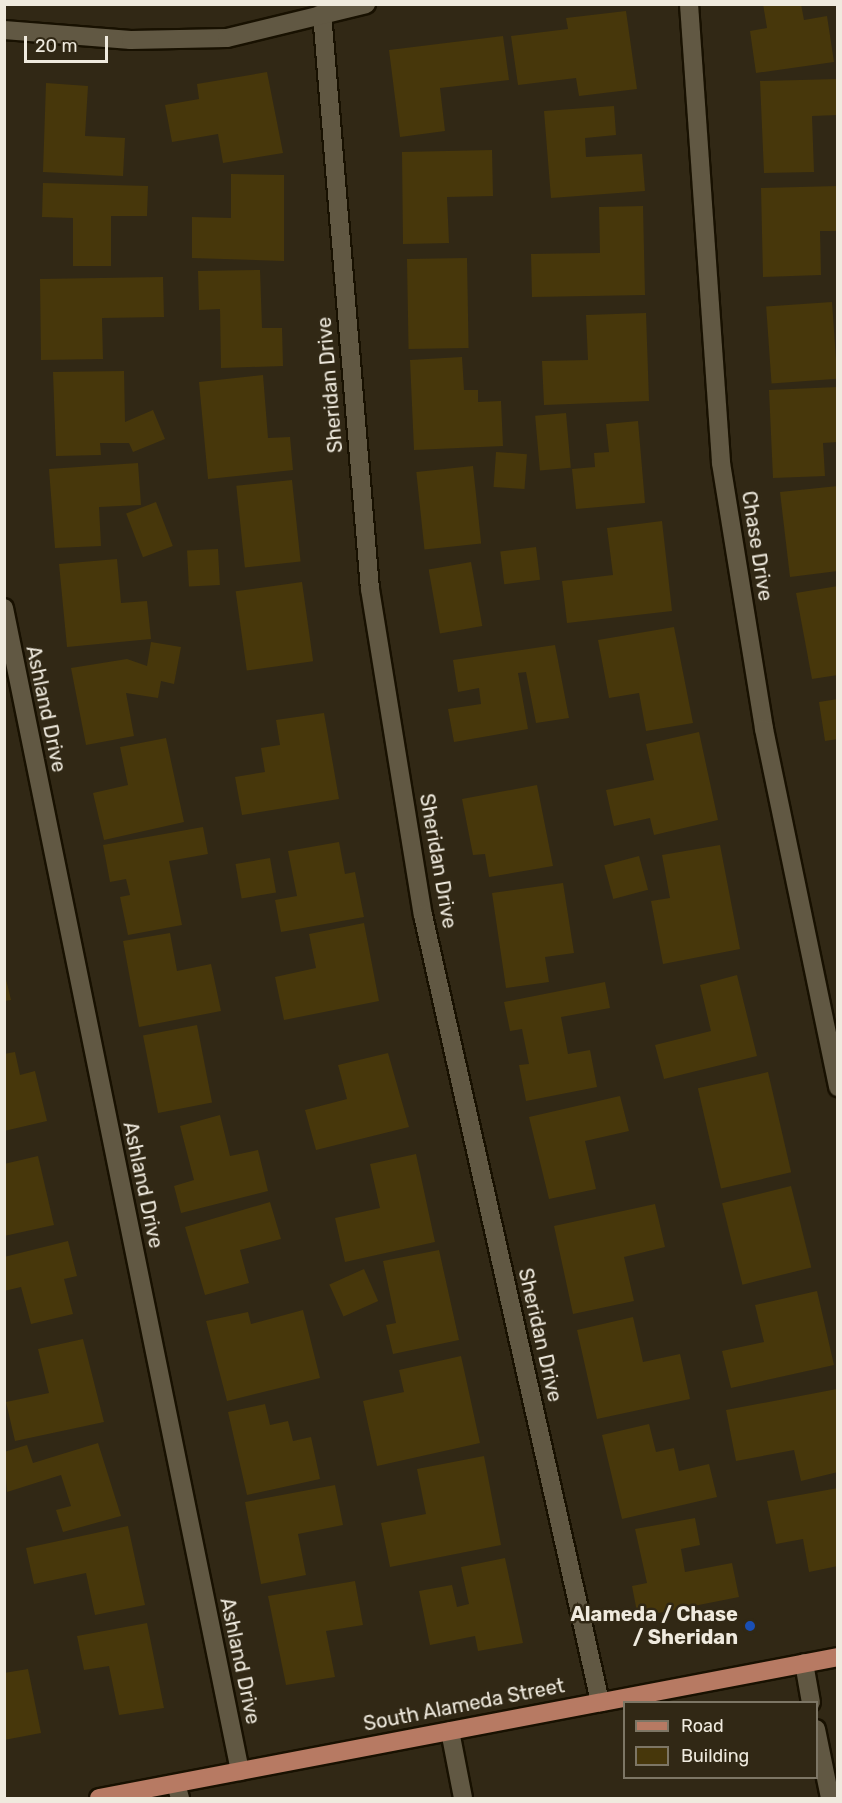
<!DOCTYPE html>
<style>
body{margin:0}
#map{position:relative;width:842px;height:1803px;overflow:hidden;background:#312815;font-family:Rubik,sans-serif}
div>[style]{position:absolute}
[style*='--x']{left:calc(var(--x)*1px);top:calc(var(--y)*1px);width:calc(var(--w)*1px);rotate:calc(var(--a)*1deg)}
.building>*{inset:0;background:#47370b;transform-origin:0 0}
.roads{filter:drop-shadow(2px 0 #181101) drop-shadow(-2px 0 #181101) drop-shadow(0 2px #181101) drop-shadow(0 -2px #181101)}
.minor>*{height:18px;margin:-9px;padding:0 9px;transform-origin:9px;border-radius:9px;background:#615843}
.major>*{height:18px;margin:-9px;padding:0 9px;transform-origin:9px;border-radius:9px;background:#b77a63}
.dots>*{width:16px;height:16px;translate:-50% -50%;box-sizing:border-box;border:3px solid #312815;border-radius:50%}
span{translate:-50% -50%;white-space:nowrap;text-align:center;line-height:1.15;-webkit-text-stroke:5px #312815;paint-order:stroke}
.street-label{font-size:20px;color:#efeade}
.poi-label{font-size:20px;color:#efeade;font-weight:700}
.right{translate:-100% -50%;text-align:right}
.frame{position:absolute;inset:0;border:6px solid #efeade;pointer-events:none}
.legend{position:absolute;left:623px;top:1701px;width:195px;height:78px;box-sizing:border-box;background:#312815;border:2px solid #7d7665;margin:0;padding:8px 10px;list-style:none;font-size:18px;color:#efeade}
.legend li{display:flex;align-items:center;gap:12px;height:30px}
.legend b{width:30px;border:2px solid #7d7665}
.scale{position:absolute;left:24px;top:36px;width:84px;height:27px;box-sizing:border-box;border:3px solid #efeade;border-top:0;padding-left:8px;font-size:18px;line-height:21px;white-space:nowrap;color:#efeade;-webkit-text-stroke:4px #312815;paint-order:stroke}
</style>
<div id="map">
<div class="building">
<div style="clip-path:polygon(763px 4px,801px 4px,804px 20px,827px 16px,834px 62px,756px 73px,750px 31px,767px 28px)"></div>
<div style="clip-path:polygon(626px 11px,637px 89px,579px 96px,576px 78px,518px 85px,511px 36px,568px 29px,566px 18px)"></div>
<div style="clip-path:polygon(503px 36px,509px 80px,440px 88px,445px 131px,400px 137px,389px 50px)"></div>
<div style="clip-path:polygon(267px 72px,283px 153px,223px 163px,218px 134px,172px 142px,165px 105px,199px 99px,197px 84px)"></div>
<div style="clip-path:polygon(838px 79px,838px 115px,812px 116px,814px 172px,764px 173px,760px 81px)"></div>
<div style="clip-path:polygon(46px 83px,88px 86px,85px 136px,125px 138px,123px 176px,43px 172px)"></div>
<div style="clip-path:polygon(614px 106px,616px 135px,585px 138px,586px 157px,642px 154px,645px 191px,551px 198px,544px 111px)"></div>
<div style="clip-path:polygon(492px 150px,493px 196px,447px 197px,449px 243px,403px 244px,402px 152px)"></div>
<div style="clip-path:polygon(231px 174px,284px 175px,284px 261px,192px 258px,192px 217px,231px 218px)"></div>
<div style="clip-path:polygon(43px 183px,148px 186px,147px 216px,111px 216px,111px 266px,73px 266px,73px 218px,42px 217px)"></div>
<div style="clip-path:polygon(838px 186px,838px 231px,820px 231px,821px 275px,763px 277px,761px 188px)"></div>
<div style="clip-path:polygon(643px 206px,645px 295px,532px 297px,531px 254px,600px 253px,599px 207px)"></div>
<div style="left:467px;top:258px;width:90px;height:60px;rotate:89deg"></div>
<div style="clip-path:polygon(260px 270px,262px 328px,282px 328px,283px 366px,221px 368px,220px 309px,199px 310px,198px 271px)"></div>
<div style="clip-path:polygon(163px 277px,164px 317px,102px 318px,103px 359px,41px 360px,40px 279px)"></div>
<div style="left:832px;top:302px;width:77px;height:66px;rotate:86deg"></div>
<div style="clip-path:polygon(646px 313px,649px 401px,544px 405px,542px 361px,588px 360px,586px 315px)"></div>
<div style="clip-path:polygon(462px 357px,464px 390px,478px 390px,478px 402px,501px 401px,503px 446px,414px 450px,410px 360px)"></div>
<div style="clip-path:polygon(124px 371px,125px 422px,153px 410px,165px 439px,133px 452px,129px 443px,100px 443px,101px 455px,56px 456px,53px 372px)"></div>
<div style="clip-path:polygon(263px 375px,268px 438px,290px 437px,293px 470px,208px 479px,199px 382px)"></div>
<div style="clip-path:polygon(838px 387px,838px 442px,823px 443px,825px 476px,773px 478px,769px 390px)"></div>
<div style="left:566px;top:413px;width:55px;height:31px;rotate:85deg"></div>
<div style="clip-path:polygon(638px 421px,645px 503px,576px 509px,572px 469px,595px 467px,594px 453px,609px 452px,606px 424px)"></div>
<div style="left:496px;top:452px;width:31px;height:35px;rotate:4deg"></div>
<div style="clip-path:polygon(138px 463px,141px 505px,99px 507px,101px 546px,55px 548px,49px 469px)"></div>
<div style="left:473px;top:466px;width:78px;height:57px;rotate:84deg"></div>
<div style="left:292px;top:480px;width:82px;height:56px;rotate:84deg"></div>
<div style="clip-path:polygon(838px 486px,838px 571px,790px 577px,780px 492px)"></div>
<div style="left:156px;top:502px;width:47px;height:32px;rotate:69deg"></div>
<div style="clip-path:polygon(662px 521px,672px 611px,567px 623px,562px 581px,613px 575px,607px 528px)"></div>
<div style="left:536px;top:547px;width:33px;height:36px;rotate:83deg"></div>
<div style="left:218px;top:549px;width:36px;height:31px;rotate:87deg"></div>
<div style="clip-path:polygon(117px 559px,121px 603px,147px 601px,151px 639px,67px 647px,59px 564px)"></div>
<div style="left:471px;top:562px;width:65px;height:43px;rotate:80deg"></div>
<div style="left:302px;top:582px;width:80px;height:67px;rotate:82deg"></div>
<div style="clip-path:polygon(838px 586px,838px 675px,812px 679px,796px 593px)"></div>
<div style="clip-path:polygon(674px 627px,693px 723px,646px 731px,639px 693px,609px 698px,598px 640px)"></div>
<div style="clip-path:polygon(151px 642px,181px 647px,174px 684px,161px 681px,158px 698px,126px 693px,134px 736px,86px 745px,71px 668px,127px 659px,147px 666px)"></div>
<div style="clip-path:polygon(555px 645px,569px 718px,536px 723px,526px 672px,518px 673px,528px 729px,454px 742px,448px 709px,481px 704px,479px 688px,458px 692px,453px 660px)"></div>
<div style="clip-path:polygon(838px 699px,838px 739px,825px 741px,819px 702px)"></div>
<div style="clip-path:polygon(324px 713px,339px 799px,242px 815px,235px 777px,265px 772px,261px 748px,280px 745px,276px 720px)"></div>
<div style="clip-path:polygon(699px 732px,718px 820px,654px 835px,650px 818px,614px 826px,606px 790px,654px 780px,646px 744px)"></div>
<div style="clip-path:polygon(166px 738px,184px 822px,104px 840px,93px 793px,128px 785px,120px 747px)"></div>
<div style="clip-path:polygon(537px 785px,553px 866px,489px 877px,485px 854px,473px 855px,462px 799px)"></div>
<div style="clip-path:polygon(203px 827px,208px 854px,169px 861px,182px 925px,128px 935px,120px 897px,130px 895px,126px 879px,110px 882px,103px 845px)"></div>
<div style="clip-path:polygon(339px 842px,345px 874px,355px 872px,364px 917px,281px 932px,275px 900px,297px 896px,288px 851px)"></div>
<div style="clip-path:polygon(720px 845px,740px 949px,663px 964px,651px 901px,670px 898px,662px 855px)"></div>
<div style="left:639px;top:856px;width:35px;height:36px;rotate:75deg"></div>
<div style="left:270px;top:858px;width:35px;height:35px;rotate:80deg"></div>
<div style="clip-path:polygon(563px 883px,574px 953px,545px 957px,549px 982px,506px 988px,492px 893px)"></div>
<div style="clip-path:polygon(364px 923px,379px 1001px,284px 1020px,275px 977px,316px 968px,309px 934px)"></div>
<div style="clip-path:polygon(170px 933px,177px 971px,211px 964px,221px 1011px,139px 1027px,123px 941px)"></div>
<div style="clip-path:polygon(4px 971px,11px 1000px,4px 1001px)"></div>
<div style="clip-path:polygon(737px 975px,757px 1056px,664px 1079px,655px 1045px,711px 1031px,700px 985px)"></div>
<div style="clip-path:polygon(605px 982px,610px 1008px,561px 1017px,568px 1054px,590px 1050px,597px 1087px,526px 1101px,519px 1065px,529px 1064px,522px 1029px,510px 1031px,504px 1002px)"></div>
<div style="left:197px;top:1025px;width:79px;height:55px;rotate:79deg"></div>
<div style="clip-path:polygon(15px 1052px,20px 1075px,35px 1071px,47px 1121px,4px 1131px,4px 1054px)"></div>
<div style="clip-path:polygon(388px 1053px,409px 1127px,316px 1150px,305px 1110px,347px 1099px,338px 1065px)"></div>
<div style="left:768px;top:1072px;width:103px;height:72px;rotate:77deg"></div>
<div style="clip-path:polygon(620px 1096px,629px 1131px,585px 1141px,596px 1189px,549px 1199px,529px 1117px)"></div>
<div style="clip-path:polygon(220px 1115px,230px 1156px,258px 1150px,268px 1191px,181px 1213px,174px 1186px,194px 1180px,180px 1126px)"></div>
<div style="clip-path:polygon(416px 1154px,435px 1242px,345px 1262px,335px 1218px,380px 1208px,370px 1164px)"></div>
<div style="clip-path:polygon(38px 1156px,54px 1225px,4px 1236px,4px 1164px)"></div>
<div style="left:791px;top:1186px;width:84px;height:71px;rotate:76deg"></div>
<div style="clip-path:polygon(270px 1202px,281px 1239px,240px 1250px,249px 1283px,205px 1295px,185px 1227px)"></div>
<div style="clip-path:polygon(655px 1204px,665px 1247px,624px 1257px,634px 1301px,573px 1314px,554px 1226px)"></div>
<div style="clip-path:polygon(68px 1241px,77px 1276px,64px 1279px,73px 1314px,31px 1324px,21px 1287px,4px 1291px,4px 1257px)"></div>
<div style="clip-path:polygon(439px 1250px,459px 1340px,393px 1354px,386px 1325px,396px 1323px,383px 1261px)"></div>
<div style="left:364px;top:1269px;width:35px;height:38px;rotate:66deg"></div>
<div style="clip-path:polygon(817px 1291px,834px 1365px,731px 1388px,722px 1351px,764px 1342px,755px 1305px)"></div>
<div style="clip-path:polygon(303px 1310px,320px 1378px,227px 1401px,206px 1321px,248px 1312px,251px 1324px)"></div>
<div style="clip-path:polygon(633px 1317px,643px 1362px,680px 1354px,690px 1399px,597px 1419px,577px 1330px)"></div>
<div style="clip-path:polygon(83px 1339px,104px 1422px,15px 1441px,6px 1402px,49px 1393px,38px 1349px)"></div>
<div style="clip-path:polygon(461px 1356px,480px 1443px,377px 1466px,363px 1401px,404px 1392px,399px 1370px)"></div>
<div style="clip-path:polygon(837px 1389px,838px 1472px,801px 1481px,794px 1450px,736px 1461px,726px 1410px)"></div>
<div style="clip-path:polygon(265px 1404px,270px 1425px,288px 1421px,293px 1441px,311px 1437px,320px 1479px,247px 1495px,228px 1412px)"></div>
<div style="clip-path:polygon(649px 1424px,656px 1452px,674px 1448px,679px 1471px,709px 1464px,717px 1497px,622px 1519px,602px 1435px)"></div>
<div style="clip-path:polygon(98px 1443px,121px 1516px,63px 1532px,56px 1510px,71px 1506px,61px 1475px,7px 1492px,4px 1452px,27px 1445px,33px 1463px)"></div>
<div style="clip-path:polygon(484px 1456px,501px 1545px,390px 1567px,381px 1523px,426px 1514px,417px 1469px)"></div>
<div style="clip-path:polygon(335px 1485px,343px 1525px,298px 1534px,306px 1575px,261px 1584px,245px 1502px)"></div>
<div style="clip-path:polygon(838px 1488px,838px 1566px,809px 1572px,803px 1539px,776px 1544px,767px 1501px)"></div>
<div style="clip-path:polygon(695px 1518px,700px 1545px,681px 1549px,685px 1572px,732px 1563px,739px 1597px,638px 1617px,632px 1586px,647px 1583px,635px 1529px)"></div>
<div style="clip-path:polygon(128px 1526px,145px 1605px,95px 1615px,86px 1573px,34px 1584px,26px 1548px)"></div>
<div style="clip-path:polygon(505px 1558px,523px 1643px,478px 1651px,475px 1636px,430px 1645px,419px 1591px,452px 1585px,457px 1607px,469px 1604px,461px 1567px)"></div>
<div style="clip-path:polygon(355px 1581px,363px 1625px,326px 1631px,335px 1677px,286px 1685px,268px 1596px)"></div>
<div style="clip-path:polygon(147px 1623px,164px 1708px,119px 1715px,109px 1666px,84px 1670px,77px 1636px)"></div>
<div style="clip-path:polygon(28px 1669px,41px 1733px,4px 1740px,4px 1673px)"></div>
</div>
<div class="roads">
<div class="minor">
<div style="--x:689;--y:4;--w:460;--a:86"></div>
<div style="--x:721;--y:463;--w:269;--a:80.8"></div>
<div style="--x:764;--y:729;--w:366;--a:78.3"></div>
<div style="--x:322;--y:13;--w:578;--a:85.24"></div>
<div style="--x:370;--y:589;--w:330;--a:80.8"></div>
<div style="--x:423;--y:915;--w:807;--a:77.32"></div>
<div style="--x:4;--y:30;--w:127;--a:4.5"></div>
<div style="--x:131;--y:40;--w:96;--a:-1.2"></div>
<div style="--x:227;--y:38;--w:143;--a:-13.7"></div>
<div style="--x:4;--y:608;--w:1187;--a:78.53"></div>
<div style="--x:804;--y:1663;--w:40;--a:80"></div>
<div style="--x:816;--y:1729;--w:70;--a:78.5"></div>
<div style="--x:450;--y:1731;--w:68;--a:79"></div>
<div style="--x:176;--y:1784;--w:15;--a:74"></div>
</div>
<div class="major">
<div style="--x:99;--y:1798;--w:752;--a:-10.8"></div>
</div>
</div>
<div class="dots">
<div style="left:750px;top:1626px;background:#1a4fb4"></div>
</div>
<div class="street-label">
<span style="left:330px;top:385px;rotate:-95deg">Sheridan Drive</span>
<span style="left:757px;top:546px;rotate:81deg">Chase Drive</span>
<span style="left:46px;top:709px;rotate:78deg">Ashland Drive</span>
<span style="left:438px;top:861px;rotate:80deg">Sheridan Drive</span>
<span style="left:143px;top:1185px;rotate:78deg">Ashland Drive</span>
<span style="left:540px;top:1335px;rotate:77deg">Sheridan Drive</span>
<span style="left:240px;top:1661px;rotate:78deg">Ashland Drive</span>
<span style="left:464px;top:1705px;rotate:-11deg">South Alameda Street</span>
</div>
<div class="poi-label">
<span class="right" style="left:738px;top:1626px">Alameda / Chase<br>/ Sheridan</span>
</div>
<div class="frame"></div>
<ul class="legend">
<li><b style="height:8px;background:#b77a63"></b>Road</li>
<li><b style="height:16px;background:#47370b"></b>Building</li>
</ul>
<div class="scale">20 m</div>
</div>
